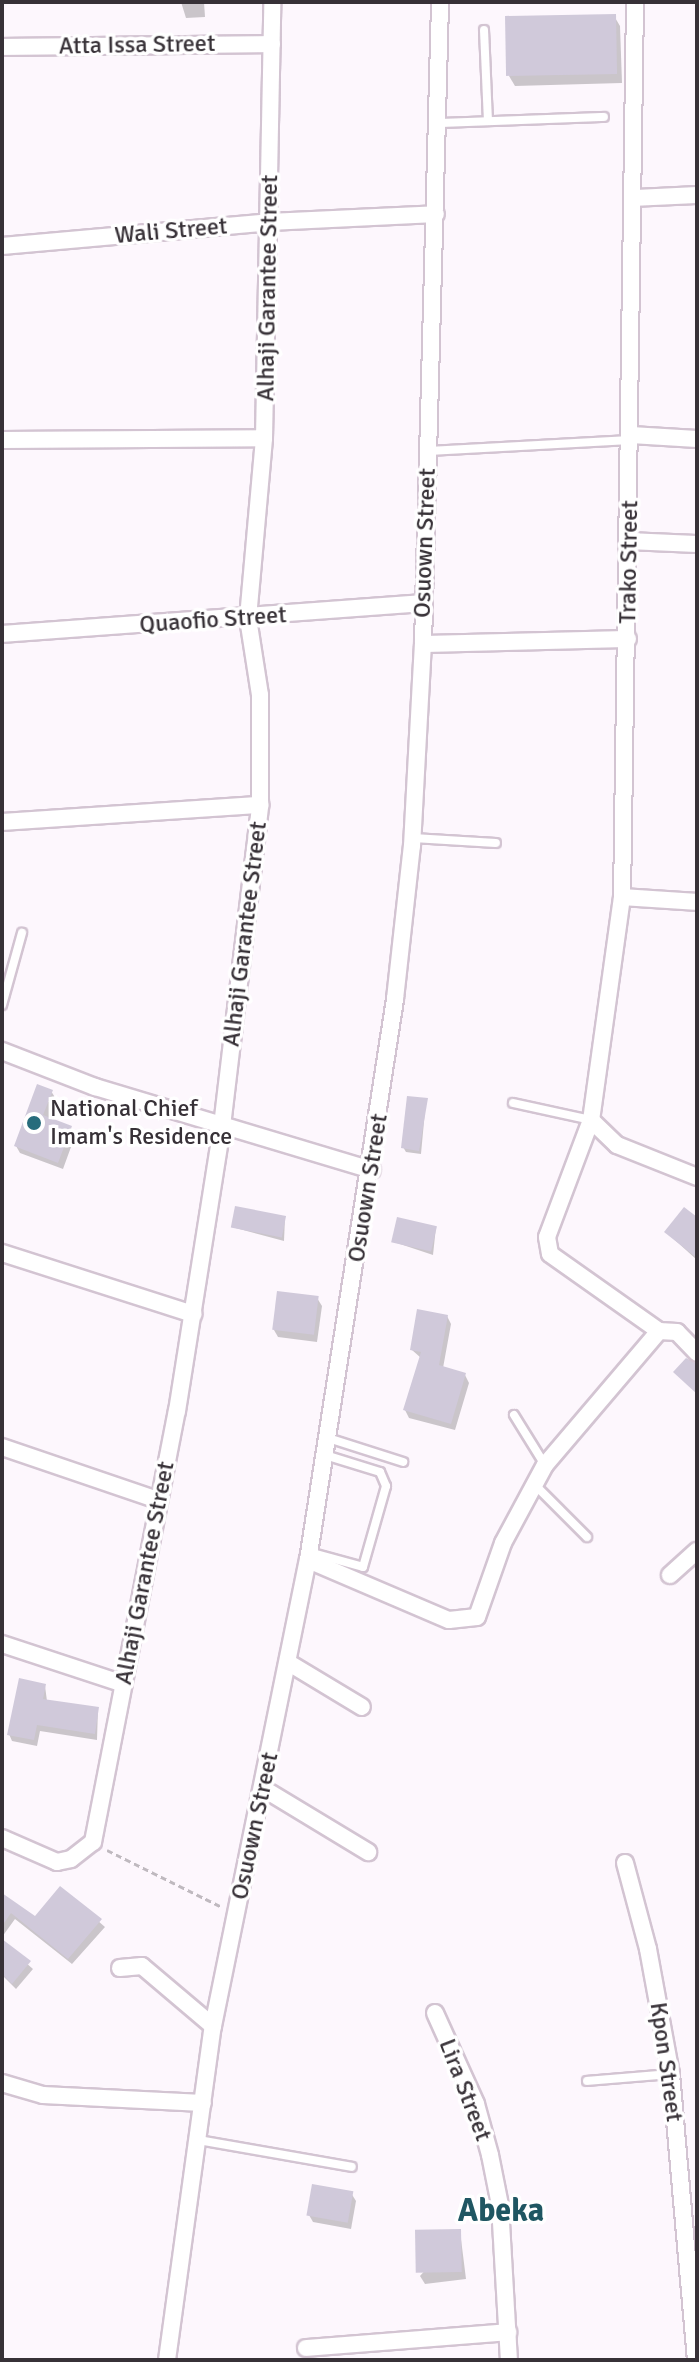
<!DOCTYPE html>
<style>
body{margin:0}
#map{position:relative;width:699px;height:2362px;overflow:hidden;background:#fdf7fd;font-family:Signika,sans-serif}
div>[style]{position:absolute}
[style*='--x']{left:calc(var(--x)*1px);top:calc(var(--y)*1px);width:calc(var(--w)*1px);rotate:calc(var(--a)*1deg)}
.shadow>*{inset:0;background:#0003}
.building>*{inset:0;background:#d0c9da;transform-origin:0 0}
.path>*{height:3px;margin-top:-1.5px;transform-origin:0;background:repeating-linear-gradient(90deg,#bfb9bf 0 6px,transparent 0 10px)}
.roads{filter:drop-shadow(2px 0 #d3c4d2) drop-shadow(-2px 0 #d3c4d2) drop-shadow(0 2px #d3c4d2) drop-shadow(0 -2px #d3c4d2)}
.service>*{height:8px;margin:-4px;padding:0 4px;transform-origin:4px;border-radius:4px;background:#fff}
.minor>*{height:16px;margin:-8px;padding:0 8px;transform-origin:8px;border-radius:8px;background:#fff}
.dots>*{width:22px;height:22px;translate:-50% -50%;box-sizing:border-box;border:4px solid #fff;border-radius:50%}
span{translate:-50% -50%;white-space:nowrap;text-align:center;line-height:1.15;-webkit-text-stroke:7px #fff;paint-order:stroke}
.street-label{font-size:24px;color:#373137}
.poi-label{font-size:24px;color:#373137}
.left{translate:0 -50%;text-align:left}
.district-label{font-size:32px;color:#1f5662;font-weight:700}
.frame{position:absolute;inset:0;border:4px solid #373137;pointer-events:none}
</style>
<div id="map">
<div class="shadow">
<div style="clip-path:polygon(181px 2px,204px 2px,205px 17px,186px 18px)"></div>
<div style="clip-path:polygon(614px 16px,620px 26px,622px 83px,515px 86px,509px 76px)"></div>
<div style="clip-path:polygon(51px 1091px,56px 1099px,49px 1120px,71px 1128px,75px 1136px,63px 1169px,20px 1153px,16px 1146px)"></div>
<div style="clip-path:polygon(426px 1100px,421px 1154px,406px 1152px,403px 1147px)"></div>
<div style="clip-path:polygon(285px 1218px,284px 1241px,232px 1227px)"></div>
<div style="clip-path:polygon(697px 1220px,697px 1260px,666px 1232px)"></div>
<div style="clip-path:polygon(436px 1227px,433px 1255px,394px 1242px)"></div>
<div style="clip-path:polygon(317px 1298px,322px 1306px,317px 1342px,278px 1337px,274px 1330px)"></div>
<div style="clip-path:polygon(447px 1316px,451px 1324px,443px 1368px,465px 1375px,469px 1383px,455px 1430px,409px 1418px,405px 1410px,421px 1358px,412px 1350px)"></div>
<div style="clip-path:polygon(45px 1686px,47px 1701px,98px 1709px,97px 1740px,40px 1731px,37px 1746px,12px 1741px,9px 1734px)"></div>
<div style="clip-path:polygon(60px 1888px,105px 1927px,72px 1964px,15px 1919px,2px 1937px,2px 1895px,35px 1918px)"></div>
<div style="clip-path:polygon(2px 1942px,33px 1969px,16px 1989px,2px 1975px)"></div>
<div style="clip-path:polygon(351px 2193px,356px 2201px,351px 2229px,313px 2222px,309px 2215px)"></div>
<div style="clip-path:polygon(460px 2231px,466px 2279px,425px 2284px,420px 2276px)"></div>
</div>
<div class="building">
<div style="left:616px;top:14px;width:60px;height:111px;rotate:89deg"></div>
<div style="clip-path:polygon(37px 1084px,53px 1090px,43px 1115px,72px 1126px,58px 1163px,14px 1146px)"></div>
<div style="clip-path:polygon(407px 1096px,428px 1098px,419px 1151px,401px 1148px)"></div>
<div style="left:235px;top:1206px;width:52px;height:22px;rotate:11deg"></div>
<div style="clip-path:polygon(684px 1207px,697px 1217px,697px 1258px,664px 1232px)"></div>
<div style="left:397px;top:1217px;width:41px;height:26px;rotate:13deg"></div>
<div style="left:277px;top:1291px;width:42px;height:39px;rotate:7deg"></div>
<div style="clip-path:polygon(417px 1309px,448px 1315px,439px 1365px,466px 1373px,451px 1424px,403px 1410px,421px 1352px,410px 1350px)"></div>
<div style="clip-path:polygon(686px 1358px,697px 1364px,697px 1394px,673px 1372px)"></div>
<div style="clip-path:polygon(19px 1678px,46px 1684px,43px 1699px,99px 1707px,95px 1734px,37px 1725px,34px 1740px,7px 1735px)"></div>
<div style="clip-path:polygon(60px 1886px,102px 1919px,68px 1959px,11px 1913px,2px 1926px,2px 1893px,35px 1916px)"></div>
<div style="clip-path:polygon(2px 1939px,31px 1961px,12px 1984px,2px 1974px)"></div>
<div style="left:312px;top:2184px;width:42px;height:32px;rotate:10deg"></div>
<div style="left:461px;top:2229px;width:43px;height:46px;rotate:89deg"></div>
</div>
<div class="path">
<div style="--x:107;--y:1850;--w:128;--a:26.4"></div>
</div>
<div class="roads">
<div class="service">
<div style="--x:484;--y:30;--w:91;--a:87.5"></div>
<div style="--x:438;--y:123;--w:166;--a:-2.1"></div>
<div style="--x:428;--y:451;--w:203;--a:-3.1"></div>
<div style="--x:413;--y:838;--w:83;--a:3.4"></div>
<div style="--x:2;--y:1005;--w:75;--a:-74.5"></div>
<div style="--x:513;--y:1103;--w:80;--a:12.3"></div>
<div style="--x:514;--y:1415;--w:59;--a:58.2"></div>
<div style="--x:328;--y:1438;--w:79;--a:17.7"></div>
<div style="--x:534;--y:1484;--w:75;--a:45"></div>
<div style="--x:309;--y:1552;--w:56;--a:15.5"></div>
<div style="--x:363;--y:1567;--w:84;--a:-74.1"></div>
<div style="--x:386;--y:1486;--w:15;--a:-113"></div>
<div style="--x:380;--y:1472;--w:58;--a:-162.8"></div>
<div style="--x:587;--y:2081;--w:83;--a:-4.8"></div>
<div style="--x:198;--y:2140;--w:156;--a:9.9"></div>
</div>
<div class="minor">
<div style="--x:635;--y:2;--w:895;--a:90.83"></div>
<div style="--x:622;--y:897;--w:225;--a:97.9"></div>
<div style="--x:591;--y:1120;--w:125;--a:110.6"></div>
<div style="--x:547;--y:1237;--w:17;--a:80"></div>
<div style="--x:550;--y:1254;--w:133;--a:35.2"></div>
<div style="--x:2;--y:47;--w:270;--a:-0.6"></div>
<div style="--x:634;--y:198;--w:63;--a:-2.7"></div>
<div style="--x:2;--y:246;--w:268;--a:-5.1"></div>
<div style="--x:269;--y:222;--w:167;--a:-2.7"></div>
<div style="--x:631;--y:435;--w:66;--a:3.5"></div>
<div style="--x:2;--y:440;--w:262;--a:-0.4"></div>
<div style="--x:630;--y:541;--w:67;--a:2.6"></div>
<div style="--x:2;--y:634;--w:422;--a:-4.2"></div>
<div style="--x:423;--y:644;--w:205;--a:-1.4"></div>
<div style="--x:2;--y:822;--w:259;--a:-3.8"></div>
<div style="--x:622;--y:897;--w:75;--a:3.8"></div>
<div style="--x:2;--y:1051;--w:100;--a:21.2"></div>
<div style="--x:95;--y:1087;--w:289;--a:16.7"></div>
<div style="--x:591;--y:1120;--w:36;--a:44"></div>
<div style="--x:617;--y:1145;--w:86;--a:21.8"></div>
<div style="--x:2;--y:1253;--w:201;--a:17.7"></div>
<div style="--x:2;--y:1447;--w:165;--a:18.8"></div>
<div style="--x:308;--y:1560;--w:153;--a:23.1"></div>
<div style="--x:449;--y:1620;--w:28;--a:-6"></div>
<div style="--x:477;--y:1617;--w:78;--a:-70.6"></div>
<div style="--x:503;--y:1543;--w:89;--a:-61.7"></div>
<div style="--x:545;--y:1465;--w:176;--a:-49.6"></div>
<div style="--x:659;--y:1331;--w:18;--a:3"></div>
<div style="--x:677;--y:1332;--w:29;--a:46"></div>
<div style="--x:670;--y:1575;--w:36;--a:-42"></div>
<div style="--x:2;--y:1644;--w:128;--a:18.2"></div>
<div style="--x:289;--y:1663;--w:85;--a:31.1"></div>
<div style="--x:264;--y:1789;--w:122;--a:31.2"></div>
<div style="--x:2;--y:1838;--w:60;--a:23.6"></div>
<div style="--x:57;--y:1862;--w:14;--a:-12"></div>
<div style="--x:71;--y:1859;--w:28;--a:-38"></div>
<div style="--x:93;--y:1842;--w:439;--a:-79"></div>
<div style="--x:177;--y:1411;--w:289;--a:-81"></div>
<div style="--x:222;--y:1126;--w:323;--a:-83.2"></div>
<div style="--x:260;--y:805;--w:110;--a:-90"></div>
<div style="--x:260;--y:695;--w:78;--a:-98.9"></div>
<div style="--x:248;--y:618;--w:181;--a:-84.9"></div>
<div style="--x:264;--y:438;--w:436;--a:-88.9"></div>
<div style="--x:625;--y:1863;--w:89;--a:75"></div>
<div style="--x:648;--y:1949;--w:127;--a:79.6"></div>
<div style="--x:671;--y:2074;--w:287;--a:85"></div>
<div style="--x:120;--y:1968;--w:22;--a:-5"></div>
<div style="--x:142;--y:1966;--w:93;--a:40.2"></div>
<div style="--x:435;--y:2013;--w:100;--a:65.7"></div>
<div style="--x:476;--y:2104;--w:53;--a:74.6"></div>
<div style="--x:490;--y:2155;--w:51;--a:78.7"></div>
<div style="--x:500;--y:2205;--w:155;--a:86.7"></div>
<div style="--x:2;--y:2083;--w:43;--a:16.3"></div>
<div style="--x:43;--y:2095;--w:160;--a:2.9"></div>
<div style="--x:306;--y:2348;--w:203;--a:-4.5"></div>
<div style="--x:167;--y:2360;--w:337;--a:-82.2"></div>
<div style="--x:213;--y:2026;--w:476;--a:-78.5"></div>
<div style="--x:308;--y:1560;--w:568;--a:-81.18"></div>
<div style="--x:395;--y:999;--w:154;--a:-83.7"></div>
<div style="--x:412;--y:846;--w:202;--a:-86.9"></div>
<div style="--x:423;--y:644;--w:642;--a:-88.48"></div>
</div>
</div>
<div class="dots">
<div style="left:34px;top:1123px;background:#276c7c"></div>
</div>
<div class="street-label">
<span style="left:137px;top:45px;rotate:-1deg">Atta Issa Street</span>
<span style="left:171px;top:231px;rotate:-5deg">Wali Street</span>
<span style="left:268px;top:288px;rotate:-89deg">Alhaji Garantee Street</span>
<span style="left:425px;top:543px;rotate:-88deg">Osuown Street</span>
<span style="left:629px;top:562px;rotate:-89deg">Trako Street</span>
<span style="left:213px;top:620px;rotate:-4deg">Quaofio Street</span>
<span style="left:245px;top:934px;rotate:-83deg">Alhaji Garantee Street</span>
<span style="left:368px;top:1188px;rotate:-81deg">Osuown Street</span>
<span style="left:145px;top:1573px;rotate:-79deg">Alhaji Garantee Street</span>
<span style="left:255px;top:1826px;rotate:-78deg">Osuown Street</span>
<span style="left:666px;top:2062px;rotate:82deg">Kpon Street</span>
<span style="left:465px;top:2090px;rotate:69deg">Lira Street</span>
</div>
<div class="poi-label">
<span class="left" style="left:50px;top:1123px">National Chief<br>Imam's Residence</span>
</div>
<div class="district-label">
<span style="left:501px;top:2211px">Abeka</span>
</div>
<div class="frame"></div>
</div>
